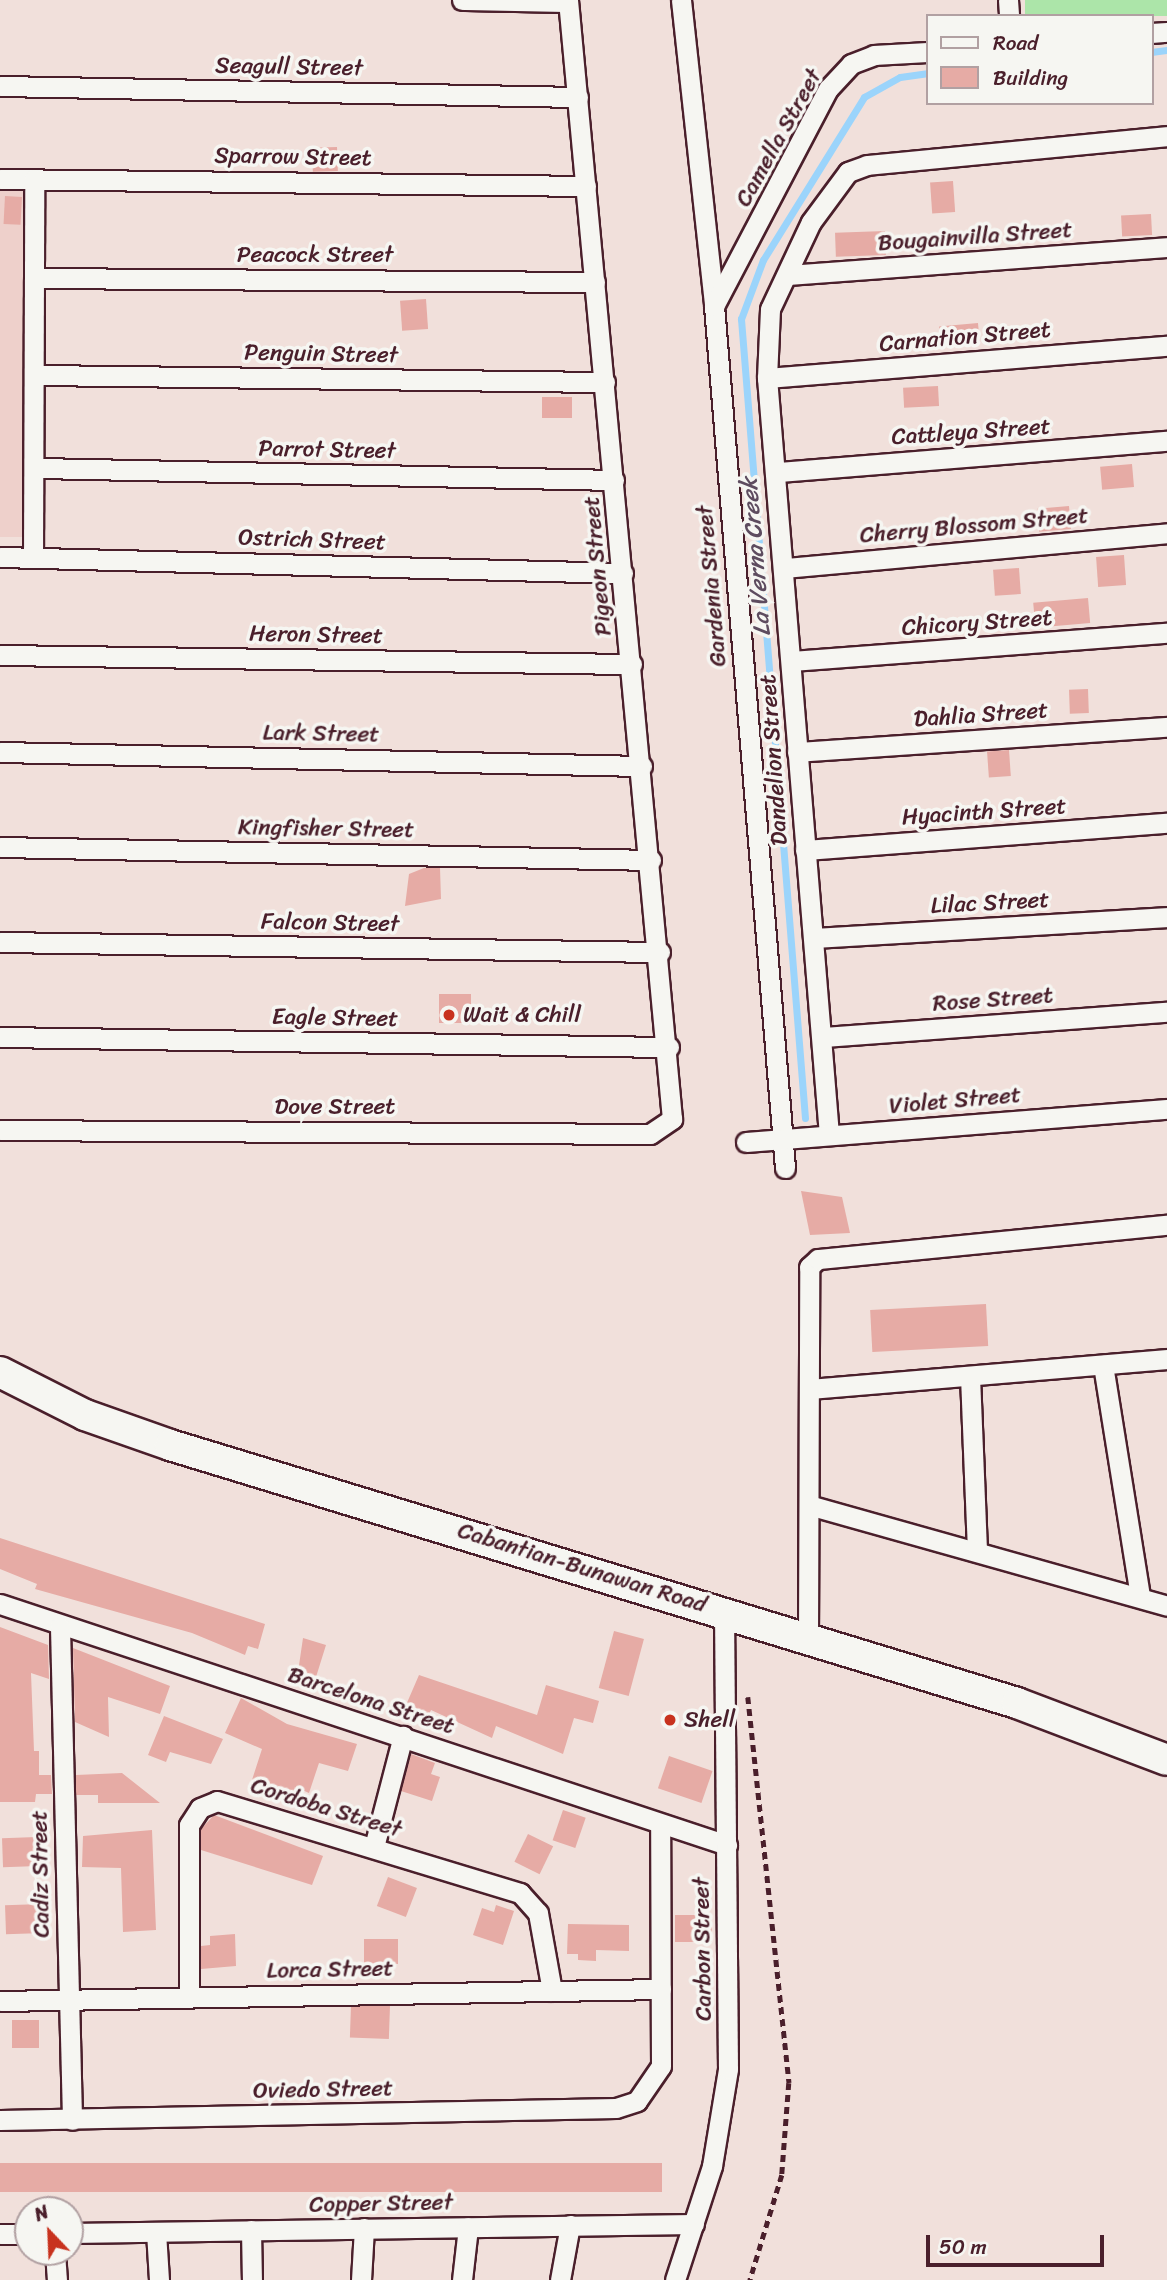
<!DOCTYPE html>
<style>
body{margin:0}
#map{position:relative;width:1167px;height:2280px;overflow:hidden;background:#f1e0db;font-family:Sriracha,sans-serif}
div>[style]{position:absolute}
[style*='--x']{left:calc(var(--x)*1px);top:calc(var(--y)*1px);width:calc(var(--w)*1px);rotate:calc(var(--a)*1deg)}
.built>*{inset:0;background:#eed0cb}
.green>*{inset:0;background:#ace5a9;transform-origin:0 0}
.stream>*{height:7px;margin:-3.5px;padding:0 3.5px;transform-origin:3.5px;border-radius:3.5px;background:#9bd4fb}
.building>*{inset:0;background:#e6aba5;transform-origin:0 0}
.path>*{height:4.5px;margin-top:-2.25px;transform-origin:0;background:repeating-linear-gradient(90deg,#4a1f2b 0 7px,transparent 0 12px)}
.roads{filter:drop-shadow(2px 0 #4a1f2b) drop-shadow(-2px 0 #4a1f2b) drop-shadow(0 2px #4a1f2b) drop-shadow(0 -2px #4a1f2b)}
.minor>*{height:19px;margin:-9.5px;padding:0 9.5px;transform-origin:9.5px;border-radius:9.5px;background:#f6f6f2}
.primary>*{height:30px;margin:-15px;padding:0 15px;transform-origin:15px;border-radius:15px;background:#f6f6f2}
.dots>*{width:19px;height:19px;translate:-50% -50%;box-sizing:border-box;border:4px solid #f6f6f2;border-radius:50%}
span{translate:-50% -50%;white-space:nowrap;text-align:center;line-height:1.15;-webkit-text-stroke:7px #f6f6f2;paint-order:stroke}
.street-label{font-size:23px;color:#4a1f2b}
.poi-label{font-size:23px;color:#4a1f2b}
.left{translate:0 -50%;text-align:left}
.water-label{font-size:24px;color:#5e4c5f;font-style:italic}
.legend{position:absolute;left:926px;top:14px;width:228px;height:91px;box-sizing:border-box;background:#f6f6f2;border:2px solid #b1a0a2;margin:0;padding:9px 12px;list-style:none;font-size:21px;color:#4a1f2b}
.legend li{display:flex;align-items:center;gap:14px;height:35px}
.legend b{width:35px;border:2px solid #b1a0a2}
.north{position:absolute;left:14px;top:2196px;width:70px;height:70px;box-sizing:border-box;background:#f6f6f2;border:2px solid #b1a0a2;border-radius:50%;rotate:337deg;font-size:19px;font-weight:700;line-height:28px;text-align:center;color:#4a1f2b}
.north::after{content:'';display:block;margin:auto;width:24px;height:32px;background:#c8321e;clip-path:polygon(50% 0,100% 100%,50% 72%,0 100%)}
.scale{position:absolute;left:926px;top:2235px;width:178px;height:32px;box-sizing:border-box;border:4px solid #4a1f2b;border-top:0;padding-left:9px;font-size:21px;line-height:24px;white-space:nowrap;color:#4a1f2b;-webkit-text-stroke:5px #f6f6f2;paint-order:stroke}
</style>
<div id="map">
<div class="built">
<div style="clip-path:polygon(0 186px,27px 186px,23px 537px,0 537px)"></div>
</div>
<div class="green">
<div style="left:1025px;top:0;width:142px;height:16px"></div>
</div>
<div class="stream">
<div style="--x:1151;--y:52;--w:16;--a:-7"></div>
<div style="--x:805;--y:1118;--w:802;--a:-94.58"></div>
<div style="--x:741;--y:319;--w:63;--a:-69.6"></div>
<div style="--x:763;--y:260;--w:192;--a:-58.2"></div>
<div style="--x:864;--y:97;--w:41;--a:-29.1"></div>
<div style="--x:900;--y:77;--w:27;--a:-8"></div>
</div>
<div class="building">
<div style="left:337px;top:147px;width:24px;height:25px;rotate:88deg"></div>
<div style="left:953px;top:181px;width:31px;height:23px;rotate:86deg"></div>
<div style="left:5px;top:196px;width:17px;height:28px;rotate:3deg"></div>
<div style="left:1151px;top:214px;width:21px;height:30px;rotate:87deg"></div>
<div style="left:885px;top:231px;width:24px;height:50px;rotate:88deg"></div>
<div style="left:426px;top:299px;width:30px;height:26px;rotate:86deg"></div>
<div style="left:978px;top:323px;width:21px;height:39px;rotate:85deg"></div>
<div style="left:938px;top:386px;width:20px;height:35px;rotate:87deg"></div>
<div style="left:572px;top:397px;width:21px;height:30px;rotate:90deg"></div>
<div style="left:1132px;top:464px;width:23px;height:32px;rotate:85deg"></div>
<div style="left:1069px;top:506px;width:23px;height:32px;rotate:85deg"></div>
<div style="left:1124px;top:555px;width:30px;height:28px;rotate:86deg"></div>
<div style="left:1019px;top:568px;width:26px;height:26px;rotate:86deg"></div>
<div style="left:1088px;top:598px;width:25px;height:55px;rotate:85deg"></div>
<div style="left:1088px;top:689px;width:24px;height:19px;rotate:88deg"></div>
<div style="left:1009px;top:750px;width:26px;height:22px;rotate:86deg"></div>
<div style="clip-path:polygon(424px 868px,440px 868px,441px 899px,405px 906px,409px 874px)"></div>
<div style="left:439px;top:994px;width:32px;height:29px"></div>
<div style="clip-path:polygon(801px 1191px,842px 1197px,850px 1233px,810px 1235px)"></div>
<div style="left:986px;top:1304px;width:42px;height:116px;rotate:87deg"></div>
<div style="clip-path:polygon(0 1538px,265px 1624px,258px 1649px,248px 1646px,245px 1655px,192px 1633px,35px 1589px,37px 1584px,0 1569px)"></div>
<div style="clip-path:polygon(0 1627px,48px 1645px,49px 1679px,31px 1673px,34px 1751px,39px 1751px,39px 1775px,51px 1775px,52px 1794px,36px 1794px,35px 1802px,0 1802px)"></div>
<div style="left:614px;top:1631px;width:31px;height:59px;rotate:15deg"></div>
<div style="clip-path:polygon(303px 1638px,326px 1645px,316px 1677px,298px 1672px)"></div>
<div style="clip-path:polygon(73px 1648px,170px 1686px,160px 1714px,108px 1697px,109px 1737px,75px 1722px)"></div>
<div style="clip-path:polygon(419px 1675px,537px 1715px,546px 1685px,599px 1701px,593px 1723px,574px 1718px,563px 1754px,496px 1726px,492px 1738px,431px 1710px,426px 1721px,403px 1712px)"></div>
<div style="clip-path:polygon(241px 1698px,287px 1724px,357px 1744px,348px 1771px,319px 1763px,309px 1793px,300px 1789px,297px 1798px,252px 1780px,262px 1749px,225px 1733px)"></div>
<div style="clip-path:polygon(164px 1716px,223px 1739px,211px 1764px,170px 1752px,166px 1762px,148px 1755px)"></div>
<div style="clip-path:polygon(411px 1754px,435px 1763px,431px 1774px,440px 1777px,432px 1801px,401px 1791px)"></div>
<div style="left:669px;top:1756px;width:46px;height:34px;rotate:19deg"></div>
<div style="clip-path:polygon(122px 1773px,160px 1803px,98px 1803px,98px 1795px,76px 1795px,76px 1775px)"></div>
<div style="left:563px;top:1810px;width:24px;height:32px;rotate:19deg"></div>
<div style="clip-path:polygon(214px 1815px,323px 1856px,312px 1885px,201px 1850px,201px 1829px)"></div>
<div style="clip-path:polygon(152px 1830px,156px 1930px,123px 1932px,121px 1868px,82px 1867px,83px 1836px)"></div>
<div style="left:528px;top:1834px;width:28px;height:31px;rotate:26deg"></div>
<div style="left:37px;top:1837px;width:29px;height:35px;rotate:88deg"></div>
<div style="left:388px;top:1877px;width:31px;height:31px;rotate:21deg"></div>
<div style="left:42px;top:1904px;width:29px;height:37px;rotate:88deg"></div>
<div style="clip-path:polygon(496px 1905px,514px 1911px,503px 1945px,473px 1935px,482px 1908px,494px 1912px)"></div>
<div style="left:712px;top:1915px;width:27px;height:37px;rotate:90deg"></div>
<div style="clip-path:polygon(568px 1924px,629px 1925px,629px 1951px,596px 1950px,596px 1961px,578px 1960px,578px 1954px,567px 1954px)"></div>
<div style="clip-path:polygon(235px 1934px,236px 1966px,201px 1969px,201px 1946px,210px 1945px,210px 1936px)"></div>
<div style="left:398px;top:1939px;width:25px;height:34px;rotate:90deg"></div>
<div style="left:390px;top:2006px;width:33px;height:39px;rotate:92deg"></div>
<div style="left:39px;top:2020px;width:28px;height:27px;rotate:90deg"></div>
<div style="left:662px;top:2163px;width:29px;height:662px;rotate:90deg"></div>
</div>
<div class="path">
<div style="--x:748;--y:1697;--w:388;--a:83.9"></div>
<div style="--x:789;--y:2083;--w:92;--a:94.4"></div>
<div style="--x:782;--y:2175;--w:110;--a:106.9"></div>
</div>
<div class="roads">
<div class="minor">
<div style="--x:462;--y:0;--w:106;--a:1.1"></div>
<div style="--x:681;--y:0;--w:308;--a:83.8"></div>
<div style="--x:714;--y:306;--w:865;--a:85.29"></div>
<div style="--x:1008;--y:0;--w:16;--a:86"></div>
<div style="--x:1151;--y:33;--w:16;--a:-4"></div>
<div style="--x:0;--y:86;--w:578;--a:1.09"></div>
<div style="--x:0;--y:179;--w:586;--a:0.68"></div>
<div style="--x:787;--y:275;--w:381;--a:-4.2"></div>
<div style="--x:34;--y:278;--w:561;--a:0.41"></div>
<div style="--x:714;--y:306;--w:245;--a:-62.3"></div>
<div style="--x:828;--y:89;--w:34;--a:-47"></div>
<div style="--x:851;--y:64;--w:25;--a:-21"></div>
<div style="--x:874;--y:55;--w:53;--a:-3.2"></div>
<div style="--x:37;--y:375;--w:568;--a:0.71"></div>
<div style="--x:767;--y:378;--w:401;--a:-4.6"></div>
<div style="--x:38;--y:468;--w:576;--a:1.19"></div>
<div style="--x:779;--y:472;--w:389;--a:-4.6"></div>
<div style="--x:0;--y:557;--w:623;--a:1.47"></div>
<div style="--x:33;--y:557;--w:378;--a:-89.8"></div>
<div style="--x:785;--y:568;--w:384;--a:-5.2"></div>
<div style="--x:0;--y:655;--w:632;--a:0.82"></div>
<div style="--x:791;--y:661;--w:377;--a:-4.3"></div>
<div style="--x:0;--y:752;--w:642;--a:1.25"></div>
<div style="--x:797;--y:752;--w:371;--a:-3.9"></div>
<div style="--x:0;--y:847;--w:651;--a:1.14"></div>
<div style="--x:805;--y:850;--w:363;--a:-4.3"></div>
<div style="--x:815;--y:938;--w:353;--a:-3.4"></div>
<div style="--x:0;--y:942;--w:660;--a:0.87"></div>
<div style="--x:0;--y:1037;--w:669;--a:0.86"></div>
<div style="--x:823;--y:1037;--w:345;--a:-4.2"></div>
<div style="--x:0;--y:1130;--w:650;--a:0.35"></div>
<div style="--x:650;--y:1134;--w:27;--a:-34"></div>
<div style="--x:672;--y:1119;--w:1124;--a:-95.31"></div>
<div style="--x:829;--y:1135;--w:760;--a:-94.68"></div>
<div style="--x:767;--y:378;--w:69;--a:-87.5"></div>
<div style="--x:770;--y:309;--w:96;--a:-64.8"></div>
<div style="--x:811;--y:222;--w:62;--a:-53.5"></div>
<div style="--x:848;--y:172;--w:20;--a:-20"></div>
<div style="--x:867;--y:165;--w:301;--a:-5.5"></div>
<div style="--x:746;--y:1142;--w:422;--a:-4.5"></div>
<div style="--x:1103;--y:1365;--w:233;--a:80.9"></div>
<div style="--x:970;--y:1376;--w:174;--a:87.7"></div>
<div style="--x:810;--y:1389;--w:358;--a:-4.8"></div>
<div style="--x:812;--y:1506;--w:369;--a:15.7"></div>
<div style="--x:0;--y:1604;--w:766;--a:18.34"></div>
<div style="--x:60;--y:1627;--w:493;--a:88.6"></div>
<div style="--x:808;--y:1638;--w:371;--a:-89.8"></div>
<div style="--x:809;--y:1267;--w:12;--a:-42"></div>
<div style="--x:818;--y:1259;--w:351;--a:-5.6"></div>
<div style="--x:374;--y:1847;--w:115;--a:-75.4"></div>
<div style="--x:189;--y:1997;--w:172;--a:-90"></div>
<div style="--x:189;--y:1825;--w:20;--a:-57"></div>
<div style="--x:200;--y:1808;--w:18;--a:-22"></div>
<div style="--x:217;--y:1801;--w:317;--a:16.9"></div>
<div style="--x:520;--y:1893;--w:27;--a:48"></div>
<div style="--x:538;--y:1913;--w:79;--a:79.8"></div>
<div style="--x:0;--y:2001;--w:661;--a:-1.04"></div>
<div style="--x:0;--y:2120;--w:616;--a:-1.12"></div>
<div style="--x:616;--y:2108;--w:22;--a:-18"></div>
<div style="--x:637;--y:2101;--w:42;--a:-55.6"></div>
<div style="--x:661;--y:2066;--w:242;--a:-90.2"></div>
<div style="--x:251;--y:2230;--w:50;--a:88.9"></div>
<div style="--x:156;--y:2232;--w:48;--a:86.4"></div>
<div style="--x:70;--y:2233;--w:624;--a:-0.83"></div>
<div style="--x:0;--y:2234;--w:28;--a:0"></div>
<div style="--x:55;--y:2252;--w:28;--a:86"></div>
<div style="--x:361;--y:2280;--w:52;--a:-86.7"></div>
<div style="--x:462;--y:2280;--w:53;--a:-83.5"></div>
<div style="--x:560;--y:2280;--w:56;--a:-79.7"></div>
<div style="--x:675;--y:2280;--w:120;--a:-72"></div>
<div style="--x:712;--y:2166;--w:98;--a:-80.6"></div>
<div style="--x:728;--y:2069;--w:458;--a:-90.5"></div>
</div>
<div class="primary">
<div style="--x:0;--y:1372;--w:95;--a:26.8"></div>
<div style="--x:85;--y:1415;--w:90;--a:19.4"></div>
<div style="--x:170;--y:1445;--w:885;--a:16.94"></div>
<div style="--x:1017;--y:1703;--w:160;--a:20.8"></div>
</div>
</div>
<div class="dots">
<div style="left:449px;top:1015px;background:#c8321e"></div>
<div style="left:670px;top:1720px;background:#c8321e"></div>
</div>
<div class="street-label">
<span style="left:289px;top:67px;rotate:1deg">Seagull Street</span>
<span style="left:779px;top:138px;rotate:-61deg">Camella Street</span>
<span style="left:293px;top:157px;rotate:1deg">Sparrow Street</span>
<span style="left:975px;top:237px;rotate:-4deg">Bougainvilla Street</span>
<span style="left:315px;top:255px">Peacock Street</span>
<span style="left:965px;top:337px;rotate:-5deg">Carnation Street</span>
<span style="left:321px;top:354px;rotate:1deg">Penguin Street</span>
<span style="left:971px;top:432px;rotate:-4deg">Cattleya Street</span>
<span style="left:327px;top:450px;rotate:1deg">Parrot Street</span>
<span style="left:974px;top:526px;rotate:-5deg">Cherry Blossom Street</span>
<span style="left:312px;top:540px;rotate:2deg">Ostrich Street</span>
<span style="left:598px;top:566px;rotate:-95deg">Pigeon Street</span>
<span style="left:712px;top:586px;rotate:-95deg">Gardenia Street</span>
<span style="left:977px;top:623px;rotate:-4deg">Chicory Street</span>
<span style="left:316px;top:635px;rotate:1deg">Heron Street</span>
<span style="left:981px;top:715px;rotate:-4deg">Dahlia Street</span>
<span style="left:321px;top:734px;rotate:1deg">Lark Street</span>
<span style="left:774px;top:760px;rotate:-94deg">Dandelion Street</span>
<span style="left:984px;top:812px;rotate:-4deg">Hyacinth Street</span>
<span style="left:326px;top:829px;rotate:1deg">Kingfisher Street</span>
<span style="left:990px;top:903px;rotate:-3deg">Lilac Street</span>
<span style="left:330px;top:923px;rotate:1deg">Falcon Street</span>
<span style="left:993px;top:1000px;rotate:-4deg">Rose Street</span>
<span style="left:335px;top:1018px;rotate:1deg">Eagle Street</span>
<span style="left:955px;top:1101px;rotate:-5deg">Violet Street</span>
<span style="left:335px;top:1107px">Dove Street</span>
<span style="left:582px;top:1568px;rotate:17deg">Cabantian-Bunawan Road</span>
<span style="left:371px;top:1701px;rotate:18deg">Barcelona Street</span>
<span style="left:326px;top:1808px;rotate:17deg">Cordoba Street</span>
<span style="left:41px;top:1874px;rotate:-91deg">Cadiz Street</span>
<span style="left:703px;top:1949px;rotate:-91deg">Carbon Street</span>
<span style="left:330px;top:1970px;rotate:-1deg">Lorca Street</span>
<span style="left:323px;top:2090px;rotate:-1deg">Oviedo Street</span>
<span style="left:381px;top:2204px;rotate:-1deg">Copper Street</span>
</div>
<div class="poi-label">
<span class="left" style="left:463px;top:1015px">Wait &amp; Chill</span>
<span class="left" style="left:684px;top:1720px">Shell</span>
</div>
<div class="water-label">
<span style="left:756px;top:557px;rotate:-95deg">La Verna Creek</span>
</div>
<ul class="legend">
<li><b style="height:9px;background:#f6f6f2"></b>Road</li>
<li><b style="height:19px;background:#e6aba5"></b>Building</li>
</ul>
<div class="north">N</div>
<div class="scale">50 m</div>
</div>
